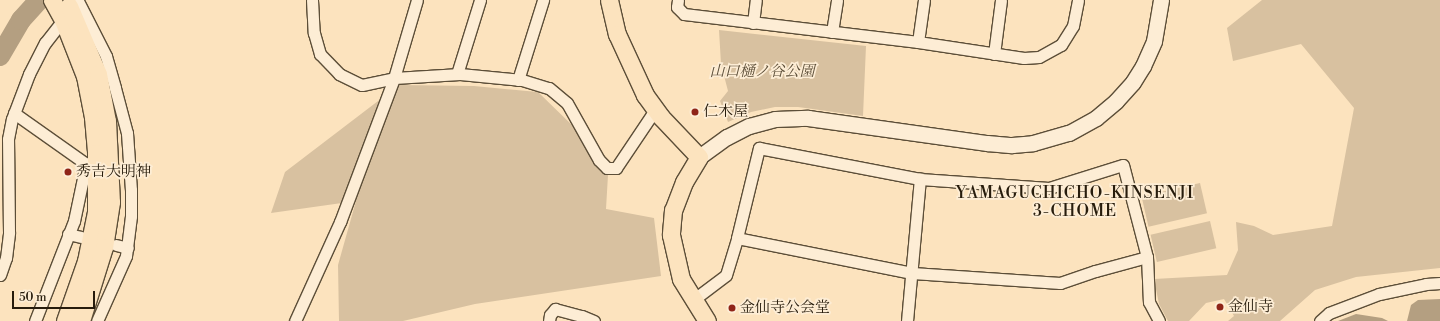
<!DOCTYPE html>
<meta charset="utf-8">
<style>
body{margin:0}
#map{position:relative;width:1440px;height:321px;overflow:hidden;background:#fce3be;font-family:"Libre Bodoni","Noto Serif JP",serif}
div>[style]{position:absolute}
[style*='--x']{left:calc(var(--x)*1px);top:calc(var(--y)*1px);width:calc(var(--w)*1px);rotate:calc(var(--a)*1deg)}
.green>*{inset:0;background:#d8c1a0;transform-origin:0 0}
.water>*{inset:0;background:#b49f81}
.river>*{height:20px;margin:-10px;padding:0 10px;transform-origin:10px;border-radius:10px;background:#b49f81}
.roads{filter:drop-shadow(1px 0 #5c4e38) drop-shadow(-1px 0 #5c4e38) drop-shadow(0 1px #5c4e38) drop-shadow(0 -1px #5c4e38)}
.street>*{height:11px;margin:-5.5px;padding:0 5.5px;transform-origin:5.5px;border-radius:5.5px;background:#fdedd5}
.secondary>*{height:15px;margin:-7.5px;padding:0 7.5px;transform-origin:7.5px;border-radius:7.5px;background:#fdedd5}
.primary>*{height:17px;margin:-8.5px;padding:0 8.5px;transform-origin:8.5px;border-radius:8.5px;background:#fce3be}
.dots>*{width:11px;height:11px;translate:-50% -50%;box-sizing:border-box;border:2px solid #fdedd5;border-radius:50%}
span{translate:-50% -50%;white-space:nowrap;text-align:center;line-height:1.15;-webkit-text-stroke:3.5px #fdedd5;paint-order:stroke}
.park-label{font-size:15px;color:#5c4e38;font-style:italic}
.poi-label{font-size:15px;color:#271c0c}
.left{translate:0 -50%;text-align:left}
.neighbourhood-label{font-size:16px;color:#271c0c;letter-spacing:1px}
.scale{position:absolute;left:12px;top:291px;width:83px;height:18px;box-sizing:border-box;border:2px solid #271c0c;border-top:0;padding-left:5px;font-size:12px;line-height:14px;white-space:nowrap;color:#271c0c;-webkit-text-stroke:3px #fdedd5;paint-order:stroke}
</style>
<div id="map">
<div class="green">
<div style="clip-path:polygon(1262px 0,1440px 0,1440px 268px,1356px 277px,1315px 290px,1280px 321px,1228px 321px,1234px 316px,1224px 299px,1206px 303px,1189px 321px,1168px 321px,1159px 304px,1154px 279px,1227px 275px,1238px 250px,1236px 222px,1254px 226px,1273px 235px,1332px 226px,1354px 108px,1301px 44px,1233px 61px,1227px 28px)"></div>
<div style="clip-path:polygon(719px 30px,866px 46px,863px 116px,798px 107px,775px 107px,751px 112px,728px 122px,720px 101px,728px 91px,721px 64px)"></div>
<div style="clip-path:polygon(399px 85px,474px 86px,538px 92px,575px 128px,608px 175px,606px 209px,654px 218px,661px 276px,475px 304px,403px 321px,339px 321px,338px 265px,356px 201px,271px 213px,285px 172px)"></div>
<div style="left:1200px;top:183px;width:31px;height:60px;rotate:77deg"></div>
<div style="left:1210px;top:221px;width:28px;height:61px;rotate:77deg"></div>
</div>
<div class="water">
<div style="clip-path:polygon(1440px 299px,1440px 321px,1407px 321px,1411px 305px,1418px 300px)"></div>
<div style="clip-path:polygon(1356px 314px,1382px 318px,1388px 321px,1338px 321px)"></div>
</div>
<div class="river">
<div style="--x:0;--y:56;--w:42;--a:-59.7"></div>
<div style="--x:21;--y:20;--w:27;--a:-48"></div>
</div>
<div class="roads">
<div class="street">
<div style="--x:312;--y:0;--w:33;--a:87"></div>
<div style="--x:314;--y:33;--w:22;--a:74"></div>
<div style="--x:320;--y:54;--w:28;--a:46"></div>
<div style="--x:339;--y:74;--w:25;--a:26"></div>
<div style="--x:362;--y:85;--w:33;--a:-12"></div>
<div style="--x:394;--y:78;--w:66;--a:-3.5"></div>
<div style="--x:460;--y:74;--w:62;--a:5.5"></div>
<div style="--x:522;--y:80;--w:28;--a:17"></div>
<div style="--x:549;--y:88;--w:23;--a:40"></div>
<div style="--x:567;--y:103;--w:65;--a:60.7"></div>
<div style="--x:599;--y:160;--w:11;--a:45"></div>
<div style="--x:607;--y:168;--w:9;--a:0"></div>
<div style="--x:616;--y:168;--w:70;--a:-56.1"></div>
<div style="--x:678;--y:0;--w:7;--a:98"></div>
<div style="--x:677;--y:7;--w:10;--a:45"></div>
<div style="--x:684;--y:14;--w:236;--a:6.8"></div>
<div style="--x:918;--y:42;--w:107;--a:8.6"></div>
<div style="--x:1024;--y:58;--w:15;--a:-4"></div>
<div style="--x:1039;--y:57;--w:25;--a:-29"></div>
<div style="--x:1061;--y:45;--w:22;--a:-58"></div>
<div style="--x:1073;--y:26;--w:26;--a:-79"></div>
<div style="--x:78;--y:1;--w:62;--a:63"></div>
<div style="--x:106;--y:56;--w:33;--a:74"></div>
<div style="--x:115;--y:88;--w:47;--a:75.1"></div>
<div style="--x:127;--y:133;--w:57;--a:86"></div>
<div style="--x:131;--y:190;--w:26;--a:90"></div>
<div style="--x:131;--y:216;--w:40;--a:97.1"></div>
<div style="--x:126;--y:256;--w:71;--a:114"></div>
<div style="--x:753;--y:23;--w:23;--a:-83"></div>
<div style="--x:832;--y:32;--w:32;--a:-81"></div>
<div style="--x:918;--y:42;--w:42;--a:-81.9"></div>
<div style="--x:994;--y:54;--w:54;--a:-82.6"></div>
<div style="--x:457;--y:74;--w:77;--a:-72.7"></div>
<div style="--x:518;--y:80;--w:84;--a:-72.6"></div>
<div style="--x:14;--y:113;--w:88;--a:35.3"></div>
<div style="--x:86;--y:164;--w:7;--a:-16"></div>
<div style="--x:68;--y:234;--w:13;--a:13"></div>
<div style="--x:116;--y:245;--w:12;--a:14"></div>
<div style="--x:1147;--y:257;--w:45;--a:87.5"></div>
<div style="--x:1149;--y:302;--w:21;--a:62"></div>
<div style="--x:0;--y:275;--w:18;--a:-71"></div>
<div style="--x:6;--y:258;--w:26;--a:-83"></div>
<div style="--x:9;--y:232;--w:93;--a:-90.6"></div>
<div style="--x:8;--y:139;--w:20;--a:-79"></div>
<div style="--x:12;--y:119;--w:48;--a:-69.3"></div>
<div style="--x:29;--y:74;--w:35;--a:-63"></div>
<div style="--x:45;--y:43;--w:29;--a:-52"></div>
<div style="--x:693;--y:300;--w:41;--a:-37.1"></div>
<div style="--x:726;--y:275;--w:39;--a:-73"></div>
<div style="--x:737;--y:238;--w:93;--a:-76.3"></div>
<div style="--x:759;--y:148;--w:164;--a:10.9"></div>
<div style="--x:920;--y:179;--w:129;--a:4"></div>
<div style="--x:1049;--y:188;--w:77;--a:-17.3"></div>
<div style="--x:1123;--y:165;--w:95;--a:75.4"></div>
<div style="--x:1147;--y:257;--w:54;--a:164.9"></div>
<div style="--x:1095;--y:271;--w:37;--a:161"></div>
<div style="--x:1060;--y:283;--w:148;--a:-176.1"></div>
<div style="--x:912;--y:273;--w:178;--a:-168.7"></div>
<div style="--x:35;--y:321;--w:107;--a:-68.7"></div>
<div style="--x:74;--y:221;--w:58;--a:-78.1"></div>
<div style="--x:295;--y:321;--w:109;--a:-65.6"></div>
<div style="--x:340;--y:222;--w:154;--a:-69.4"></div>
<div style="--x:394;--y:78;--w:81;--a:-73.6"></div>
<div style="--x:549;--y:321;--w:6;--a:-81"></div>
<div style="--x:550;--y:315;--w:8;--a:-50"></div>
<div style="--x:555;--y:309;--w:28;--a:15"></div>
<div style="--x:582;--y:316;--w:13;--a:23"></div>
<div style="--x:907;--y:321;--w:143;--a:-84.8"></div>
<div style="--x:1320;--y:321;--w:12;--a:-42"></div>
<div style="--x:1329;--y:313;--w:53;--a:-20.8"></div>
<div style="--x:1379;--y:294;--w:48;--a:-12"></div>
<div style="--x:1426;--y:284;--w:14;--a:-4"></div>
</div>
<div class="secondary">
<div style="--x:699;--y:157;--w:34;--a:-36"></div>
<div style="--x:727;--y:137;--w:25;--a:-27"></div>
<div style="--x:749;--y:126;--w:27;--a:-15"></div>
<div style="--x:775;--y:119;--w:33;--a:-2"></div>
<div style="--x:808;--y:118;--w:181;--a:8"></div>
<div style="--x:987;--y:143;--w:25;--a:5"></div>
<div style="--x:1012;--y:145;--w:21;--a:-5"></div>
<div style="--x:1033;--y:143;--w:37;--a:-16"></div>
<div style="--x:1069;--y:133;--w:31;--a:-29"></div>
<div style="--x:1096;--y:118;--w:26;--a:-40"></div>
<div style="--x:1116;--y:101;--w:25;--a:-48"></div>
<div style="--x:1133;--y:82;--w:19;--a:-58"></div>
<div style="--x:1143;--y:66;--w:27;--a:-66"></div>
<div style="--x:1154;--y:41;--w:42;--a:-80.3"></div>
</div>
<div class="primary">
<div style="--x:52;--y:0;--w:23;--a:61"></div>
<div style="--x:63;--y:20;--w:60;--a:68.6"></div>
<div style="--x:85;--y:76;--w:42;--a:79"></div>
<div style="--x:93;--y:117;--w:36;--a:85"></div>
<div style="--x:96;--y:153;--w:59;--a:90"></div>
<div style="--x:96;--y:212;--w:50;--a:101.5"></div>
<div style="--x:86;--y:261;--w:64;--a:109.3"></div>
<div style="--x:609;--y:0;--w:35;--a:77"></div>
<div style="--x:617;--y:34;--w:67;--a:65.3"></div>
<div style="--x:645;--y:95;--w:27;--a:54"></div>
<div style="--x:661;--y:117;--w:55;--a:46.5"></div>
<div style="--x:699;--y:157;--w:29;--a:121"></div>
<div style="--x:684;--y:182;--w:30;--a:111"></div>
<div style="--x:673;--y:210;--w:25;--a:95"></div>
<div style="--x:671;--y:235;--w:45;--a:77.2"></div>
<div style="--x:681;--y:279;--w:49;--a:58.2"></div>
<div style="--x:69;--y:6;--w:74;--a:66.9"></div>
<div style="--x:98;--y:74;--w:48;--a:79.2"></div>
<div style="--x:107;--y:121;--w:81;--a:87.2"></div>
<div style="--x:111;--y:202;--w:46;--a:98.8"></div>
<div style="--x:104;--y:247;--w:77;--a:107.3"></div>
</div>
</div>
<div class="dots">
<div style="left:695px;top:112px;background:#8f2418"></div>
<div style="left:68px;top:172px;background:#8f2418"></div>
<div style="left:1220px;top:307px;background:#8f2418"></div>
<div style="left:732px;top:308px;background:#8f2418"></div>
</div>
<div class="park-label">
<span style="left:762px;top:72px">山口樋ノ谷公園</span>
</div>
<div class="poi-label">
<span class="left" style="left:703px;top:112px">仁木屋</span>
<span class="left" style="left:76px;top:172px">秀吉大明神</span>
<span class="left" style="left:1228px;top:307px">金仙寺</span>
<span class="left" style="left:740px;top:308px">金仙寺公会堂</span>
</div>
<div class="neighbourhood-label">
<span style="left:1075px;top:202px">YAMAGUCHICHO-KINSENJI<br>3-CHOME</span>
</div>
<div class="scale">50 m</div>
</div>
